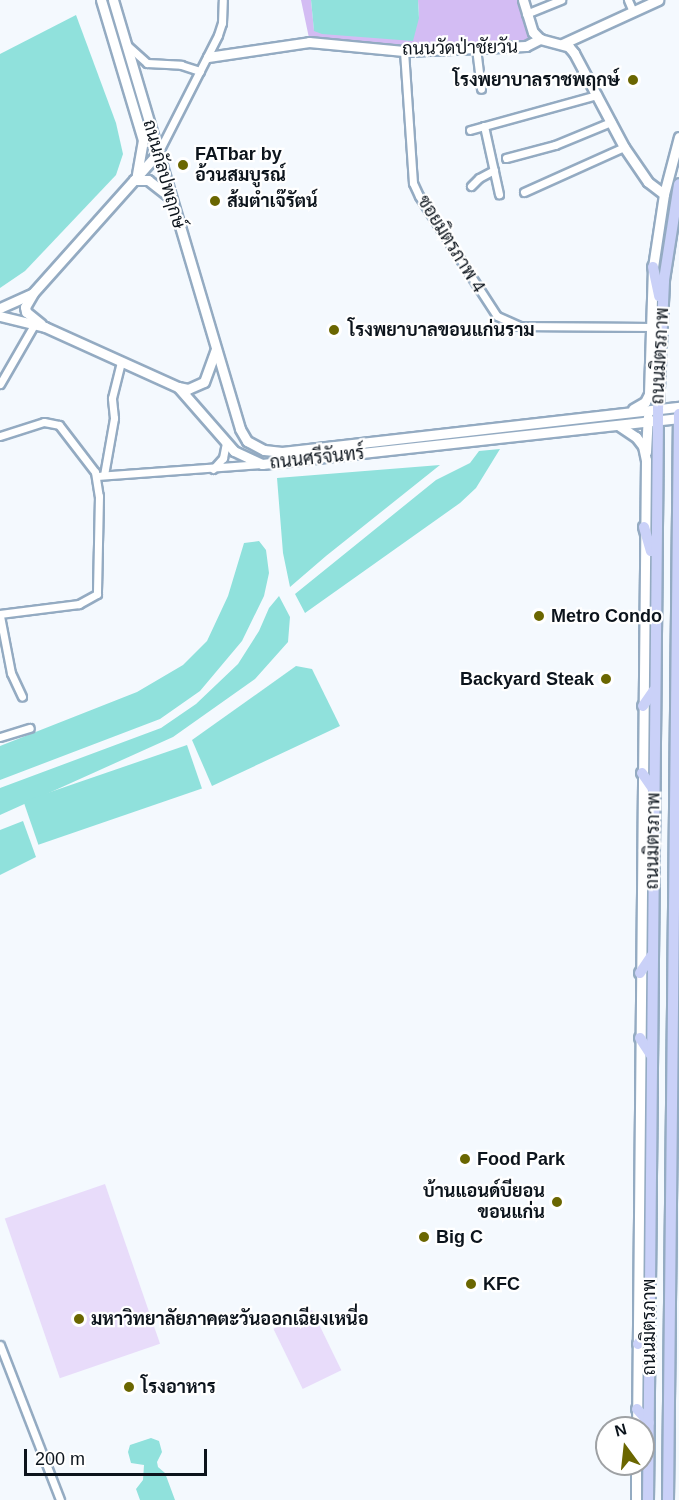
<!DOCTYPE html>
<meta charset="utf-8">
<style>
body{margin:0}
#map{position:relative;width:679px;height:1500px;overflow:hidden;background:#f4f9fe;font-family:Arial,Sarabun,sans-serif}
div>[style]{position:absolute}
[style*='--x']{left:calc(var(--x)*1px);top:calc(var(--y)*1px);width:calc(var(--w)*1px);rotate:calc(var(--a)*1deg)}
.green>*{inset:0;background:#e8dcfa;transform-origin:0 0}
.forest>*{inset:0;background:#d3bcf3}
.water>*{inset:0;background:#90e1dc;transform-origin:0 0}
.roads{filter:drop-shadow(2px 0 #94abc2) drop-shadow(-2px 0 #94abc2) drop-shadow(0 2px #94abc2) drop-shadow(0 -2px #94abc2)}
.street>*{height:7px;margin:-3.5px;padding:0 3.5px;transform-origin:3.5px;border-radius:3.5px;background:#fff}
.secondary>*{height:9px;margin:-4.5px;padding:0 4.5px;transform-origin:4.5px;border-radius:4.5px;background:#fff}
.primary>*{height:10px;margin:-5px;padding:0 5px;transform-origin:5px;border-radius:5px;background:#cad1f8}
.dots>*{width:16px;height:16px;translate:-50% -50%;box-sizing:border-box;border:3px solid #fff;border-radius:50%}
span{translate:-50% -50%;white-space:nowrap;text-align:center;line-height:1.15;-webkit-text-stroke:4.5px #fff;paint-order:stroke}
.street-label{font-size:18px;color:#0c141c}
.poi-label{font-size:18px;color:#0c141c;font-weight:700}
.right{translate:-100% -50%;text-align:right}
.left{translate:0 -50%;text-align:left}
.north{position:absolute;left:595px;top:1416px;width:60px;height:60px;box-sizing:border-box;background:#fff;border:2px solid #9ea1a4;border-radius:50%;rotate:345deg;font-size:16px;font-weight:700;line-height:24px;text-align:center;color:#0c141c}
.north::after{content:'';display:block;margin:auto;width:21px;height:27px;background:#6a6600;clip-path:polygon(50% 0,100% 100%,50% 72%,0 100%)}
.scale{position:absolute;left:24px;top:1449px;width:183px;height:27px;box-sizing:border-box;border:3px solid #0c141c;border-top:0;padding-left:8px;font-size:18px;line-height:21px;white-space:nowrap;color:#0c141c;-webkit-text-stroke:4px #fff;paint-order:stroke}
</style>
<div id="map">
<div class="green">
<div style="left:105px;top:1184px;width:169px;height:106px;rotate:71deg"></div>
<div style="left:312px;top:1310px;width:67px;height:43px;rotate:64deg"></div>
</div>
<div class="forest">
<div style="clip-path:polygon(301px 0,311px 0,314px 30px,419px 18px,418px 0,518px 0,531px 40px,418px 46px,309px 38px)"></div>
</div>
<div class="water">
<div style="clip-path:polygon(311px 0,418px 0,419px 18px,413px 41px,322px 34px,314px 31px)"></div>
<div style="clip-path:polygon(76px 15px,116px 123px,123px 154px,116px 175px,25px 271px,0 288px,0 54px)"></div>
<div style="clip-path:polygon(500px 449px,476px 488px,460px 503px,305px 613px,295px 594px,436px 480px,470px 463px,479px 451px)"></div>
<div style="clip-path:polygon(440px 465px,326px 556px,290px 587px,283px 553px,277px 478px)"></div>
<div style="clip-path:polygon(259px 541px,266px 550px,269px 573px,264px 596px,242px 641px,200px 691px,160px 719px,0 780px,0 746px,137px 692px,183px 665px,207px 641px,228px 596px,244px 543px)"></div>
<div style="clip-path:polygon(279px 596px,290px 617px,288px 642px,255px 679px,173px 737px,0 815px,0 788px,161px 728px,196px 704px,238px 664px,259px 631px,269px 608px)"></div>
<div style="clip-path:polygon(296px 666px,312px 669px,340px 726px,212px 786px,192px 740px)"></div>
<div style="left:187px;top:745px;width:46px;height:173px;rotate:71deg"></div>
<div style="clip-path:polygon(23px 821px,36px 857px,0 875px,0 830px)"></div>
<div style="clip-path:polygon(151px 1438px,159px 1441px,162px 1452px,157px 1462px,158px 1467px,165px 1473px,175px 1500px,140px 1500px,136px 1489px,143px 1480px,144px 1465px,131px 1463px,128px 1452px,130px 1445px)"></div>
</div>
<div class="roads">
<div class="street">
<div style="--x:628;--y:0;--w:13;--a:67"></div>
<div style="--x:526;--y:14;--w:38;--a:-22"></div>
<div style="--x:127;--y:45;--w:27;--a:42"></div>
<div style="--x:147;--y:63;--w:34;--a:3"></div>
<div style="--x:181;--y:65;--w:20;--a:18"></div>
<div style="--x:476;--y:48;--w:41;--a:83"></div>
<div style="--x:404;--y:51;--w:132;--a:86.1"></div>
<div style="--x:413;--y:183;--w:14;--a:65"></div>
<div style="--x:419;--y:196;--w:143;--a:57"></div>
<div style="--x:497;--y:316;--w:24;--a:24"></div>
<div style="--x:519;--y:326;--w:131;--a:0.4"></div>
<div style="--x:484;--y:126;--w:70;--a:77.6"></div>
<div style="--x:470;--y:130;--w:132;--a:-15.4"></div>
<div style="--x:158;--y:153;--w:132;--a:-63"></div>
<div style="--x:218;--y:35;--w:13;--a:-72"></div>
<div style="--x:222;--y:23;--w:23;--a:-88"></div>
<div style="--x:506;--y:158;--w:51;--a:-14.9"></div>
<div style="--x:555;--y:145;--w:61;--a:-22.3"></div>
<div style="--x:471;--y:186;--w:11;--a:-45"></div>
<div style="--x:479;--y:178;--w:17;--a:-28"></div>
<div style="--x:524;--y:192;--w:110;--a:-24.2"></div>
<div style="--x:0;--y:384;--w:68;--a:-60"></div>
<div style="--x:0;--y:436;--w:46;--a:-17.7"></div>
<div style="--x:44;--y:422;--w:15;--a:11"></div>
<div style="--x:59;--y:425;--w:59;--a:52.5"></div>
<div style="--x:95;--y:472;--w:24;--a:81"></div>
<div style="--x:99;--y:496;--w:98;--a:91.2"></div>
<div style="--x:97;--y:594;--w:21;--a:151"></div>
<div style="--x:79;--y:604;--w:80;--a:172.8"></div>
<div style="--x:213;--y:469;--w:15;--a:-48"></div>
<div style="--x:223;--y:458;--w:16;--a:-79"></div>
<div style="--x:104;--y:475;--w:58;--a:-80"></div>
<div style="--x:114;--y:418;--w:20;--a:-96"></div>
<div style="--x:112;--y:398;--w:38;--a:-76"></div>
<div style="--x:97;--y:476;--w:165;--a:-4.2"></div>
<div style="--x:0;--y:616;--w:58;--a:79.1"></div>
<div style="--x:11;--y:673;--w:26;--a:65"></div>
<div style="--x:0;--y:737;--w:31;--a:-17"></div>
<div style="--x:0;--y:1345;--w:166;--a:68.8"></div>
</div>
<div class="secondary">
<div style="--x:101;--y:0;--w:146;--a:73.3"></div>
<div style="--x:143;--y:140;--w:35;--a:100"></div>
<div style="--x:113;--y:0;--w:447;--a:73.5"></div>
<div style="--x:240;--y:429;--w:14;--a:60"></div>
<div style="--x:247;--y:441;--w:19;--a:28"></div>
<div style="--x:264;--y:450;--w:18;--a:6"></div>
<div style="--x:282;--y:452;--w:400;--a:-6.5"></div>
<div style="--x:523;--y:0;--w:34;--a:73"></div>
<div style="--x:533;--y:32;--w:10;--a:45"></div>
<div style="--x:540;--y:39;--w:30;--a:15"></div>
<div style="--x:569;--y:47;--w:8;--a:50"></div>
<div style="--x:574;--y:53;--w:106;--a:62"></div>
<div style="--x:624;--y:147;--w:42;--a:55.6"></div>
<div style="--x:648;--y:182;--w:20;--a:37"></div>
<div style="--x:562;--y:44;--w:106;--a:-24.6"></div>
<div style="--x:208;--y:57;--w:102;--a:-8.4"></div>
<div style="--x:309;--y:42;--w:95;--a:5.4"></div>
<div style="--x:404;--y:51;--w:122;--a:-2.3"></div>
<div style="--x:526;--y:46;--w:16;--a:-27"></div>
<div style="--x:134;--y:180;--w:14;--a:0"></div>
<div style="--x:148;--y:180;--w:28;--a:38"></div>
<div style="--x:0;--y:308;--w:34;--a:-24"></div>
<div style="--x:0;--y:316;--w:46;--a:13.7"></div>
<div style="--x:45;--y:327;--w:146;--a:24.3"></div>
<div style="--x:178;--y:387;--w:85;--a:48.8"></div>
<div style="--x:234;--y:451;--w:31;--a:25"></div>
<div style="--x:262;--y:464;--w:420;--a:-6.3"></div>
<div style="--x:41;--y:324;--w:19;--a:-141"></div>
<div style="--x:26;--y:312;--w:5;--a:-101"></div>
<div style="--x:25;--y:307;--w:16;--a:-60"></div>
<div style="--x:33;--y:293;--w:188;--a:-48.2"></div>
<div style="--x:178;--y:387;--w:10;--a:11"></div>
<div style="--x:188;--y:389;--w:17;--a:-24"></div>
<div style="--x:204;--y:382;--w:35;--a:-70"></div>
<div style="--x:633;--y:409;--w:14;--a:-30"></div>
<div style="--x:645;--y:402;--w:9;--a:-63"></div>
<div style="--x:649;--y:394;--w:127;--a:-88.2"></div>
<div style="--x:653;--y:267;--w:74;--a:-81.4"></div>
<div style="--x:664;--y:194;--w:59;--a:-75.3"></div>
<div style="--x:618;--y:425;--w:22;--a:34"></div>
<div style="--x:636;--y:437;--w:11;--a:52"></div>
<div style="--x:643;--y:446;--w:14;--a:78"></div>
<div style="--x:646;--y:460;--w:968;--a:90.53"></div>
<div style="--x:646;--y:452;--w:35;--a:-87"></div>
<div style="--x:636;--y:1500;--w:36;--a:-90"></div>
</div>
<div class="primary">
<div style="--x:653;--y:267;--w:30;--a:78"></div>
<div style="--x:644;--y:527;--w:25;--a:74"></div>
<div style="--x:643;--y:706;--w:19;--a:-55"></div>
<div style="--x:642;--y:773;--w:19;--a:55"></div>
<div style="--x:640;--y:973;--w:22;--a:-56"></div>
<div style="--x:640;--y:1038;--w:20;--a:57"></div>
<div style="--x:638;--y:1344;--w:18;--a:-52"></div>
<div style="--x:637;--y:1409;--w:18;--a:49"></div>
<div style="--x:648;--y:1500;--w:1091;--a:-89.47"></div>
<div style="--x:658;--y:409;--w:129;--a:-87.3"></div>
<div style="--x:664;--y:280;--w:97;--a:-81.1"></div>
<div style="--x:668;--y:1500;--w:1086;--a:-89.42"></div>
</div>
</div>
<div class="dots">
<div style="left:633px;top:80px;background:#6a6600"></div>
<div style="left:183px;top:165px;background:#6a6600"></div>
<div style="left:215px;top:201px;background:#6a6600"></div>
<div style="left:334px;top:330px;background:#6a6600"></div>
<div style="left:539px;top:616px;background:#6a6600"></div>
<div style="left:606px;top:679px;background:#6a6600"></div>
<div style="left:465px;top:1159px;background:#6a6600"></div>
<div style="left:557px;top:1202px;background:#6a6600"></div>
<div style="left:424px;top:1237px;background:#6a6600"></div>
<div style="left:471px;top:1284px;background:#6a6600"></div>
<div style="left:79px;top:1319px;background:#6a6600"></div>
<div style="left:129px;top:1387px;background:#6a6600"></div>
</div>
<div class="street-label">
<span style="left:460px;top:48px;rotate:-1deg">ถนนวัดป่าชัยวัน</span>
<span style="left:164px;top:174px;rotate:74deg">ถนนกัลปพฤกษ์</span>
<span style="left:451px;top:244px;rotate:58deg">ซอยมิตรภาพ 4</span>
<span style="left:660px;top:356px;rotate:-87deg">ถนนมิตรภาพ</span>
<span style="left:317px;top:458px;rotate:-6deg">ถนนศรีจันทร์</span>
<span style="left:653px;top:841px;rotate:-89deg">ถนนมิตรภาพ</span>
<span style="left:649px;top:1327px;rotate:-90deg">ถนนมิตรภาพ</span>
</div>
<div class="poi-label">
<span class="right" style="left:620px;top:80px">โรงพยาบาลราชพฤกษ์</span>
<span class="left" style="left:195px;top:165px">FATbar by<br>อ้วนสมบูรณ์</span>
<span class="left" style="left:227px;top:201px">ส้มตำเจ๊รัตน์</span>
<span class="left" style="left:348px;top:330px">โรงพยาบาลขอนแก่นราม</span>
<span class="left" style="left:551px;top:616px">Metro Condo</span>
<span class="right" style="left:594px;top:679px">Backyard Steak</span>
<span class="left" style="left:477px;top:1159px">Food Park</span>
<span class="right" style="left:545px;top:1202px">บ้านแอนด์บียอน<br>ขอนแก่น</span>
<span class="left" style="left:436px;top:1237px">Big C</span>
<span class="left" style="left:483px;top:1284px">KFC</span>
<span class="left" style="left:91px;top:1319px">มหาวิทยาลัยภาคตะวันออกเฉียงเหนี่อ</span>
<span class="left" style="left:141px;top:1387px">โรงอาหาร</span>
</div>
<div class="north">N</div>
<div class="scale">200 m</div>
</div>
